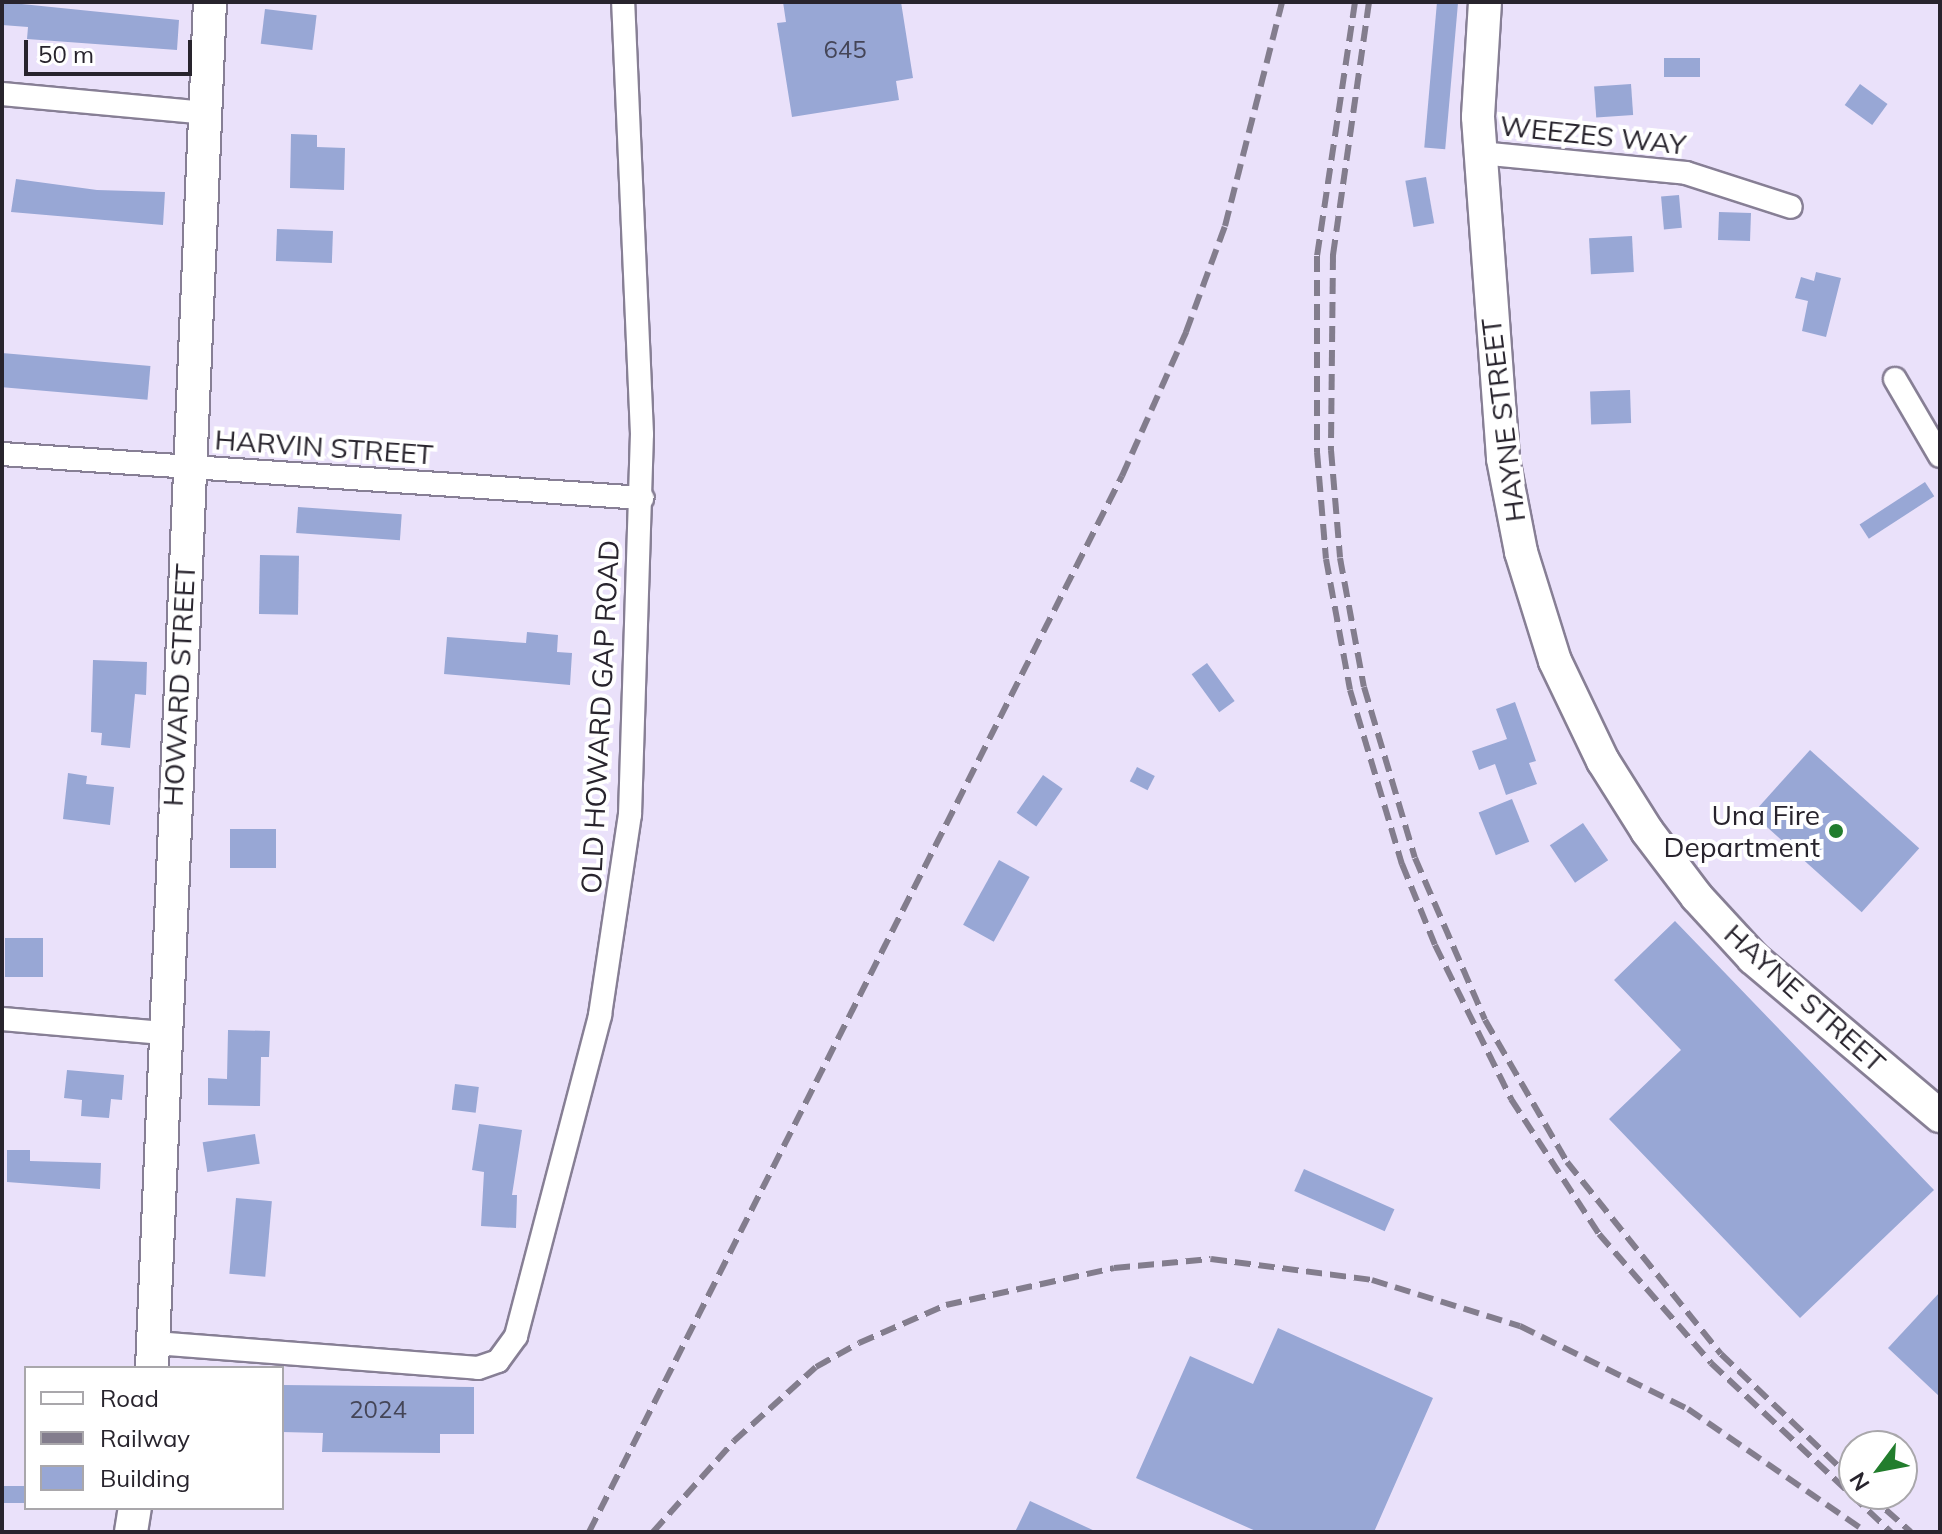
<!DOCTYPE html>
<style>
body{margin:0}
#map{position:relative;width:1942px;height:1534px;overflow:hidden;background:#eae1fa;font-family:Mulish,sans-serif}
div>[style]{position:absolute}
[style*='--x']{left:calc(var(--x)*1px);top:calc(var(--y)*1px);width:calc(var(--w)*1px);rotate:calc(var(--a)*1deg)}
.building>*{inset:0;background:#98a7d5;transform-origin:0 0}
.roads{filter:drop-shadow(2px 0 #877f95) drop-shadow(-2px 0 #877f95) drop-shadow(0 2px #877f95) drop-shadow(0 -2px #877f95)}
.street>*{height:22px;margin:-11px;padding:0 11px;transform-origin:11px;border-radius:11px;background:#fff}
.secondary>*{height:32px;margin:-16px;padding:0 16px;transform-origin:16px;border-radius:16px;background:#fff}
.rail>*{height:6px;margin-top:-3px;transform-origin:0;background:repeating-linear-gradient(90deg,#837d8d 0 16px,transparent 0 24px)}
.dots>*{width:22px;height:22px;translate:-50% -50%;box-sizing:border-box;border:4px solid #fff;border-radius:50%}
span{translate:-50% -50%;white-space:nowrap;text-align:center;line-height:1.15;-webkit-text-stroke:8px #fff;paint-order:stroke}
.number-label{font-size:24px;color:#444557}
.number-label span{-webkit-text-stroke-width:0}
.street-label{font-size:28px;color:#28242d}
.poi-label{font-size:28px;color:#28242d}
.right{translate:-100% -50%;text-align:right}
.frame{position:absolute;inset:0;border:4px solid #28242d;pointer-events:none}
.legend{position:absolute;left:24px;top:1366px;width:260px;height:144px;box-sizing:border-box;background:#fff;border:2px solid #a9a7ab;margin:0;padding:10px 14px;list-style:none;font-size:24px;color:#28242d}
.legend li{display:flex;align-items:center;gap:16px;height:40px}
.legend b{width:40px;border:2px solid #a9a7ab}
.north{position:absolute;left:1838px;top:1430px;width:80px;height:80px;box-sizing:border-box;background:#fff;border:2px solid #a9a7ab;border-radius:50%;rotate:238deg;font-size:22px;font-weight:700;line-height:32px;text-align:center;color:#28242d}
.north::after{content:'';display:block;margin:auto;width:28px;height:36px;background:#227d2d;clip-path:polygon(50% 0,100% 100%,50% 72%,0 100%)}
.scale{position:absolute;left:24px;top:40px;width:168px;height:36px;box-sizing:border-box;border:4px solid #28242d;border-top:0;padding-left:10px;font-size:24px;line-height:28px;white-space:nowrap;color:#28242d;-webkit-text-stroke:6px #fff;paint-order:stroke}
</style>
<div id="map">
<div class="building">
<div style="clip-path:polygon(2px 2px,179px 20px,177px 50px,27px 39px,28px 27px,2px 25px)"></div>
<div style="clip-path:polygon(783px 2px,901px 2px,913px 78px,896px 81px,899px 100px,792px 117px,777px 23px,786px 22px)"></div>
<div style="left:1437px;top:2px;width:21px;height:146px;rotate:5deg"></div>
<div style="left:265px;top:9px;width:52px;height:35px;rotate:7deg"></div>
<div style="left:1664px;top:58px;width:36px;height:19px"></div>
<div style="left:1631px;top:84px;width:31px;height:37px;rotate:86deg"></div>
<div style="left:1860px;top:84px;width:34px;height:26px;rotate:36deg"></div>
<div style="clip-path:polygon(291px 134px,317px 135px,317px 147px,345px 148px,344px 190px,290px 188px)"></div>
<div style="left:1426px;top:177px;width:47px;height:21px;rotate:80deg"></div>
<div style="clip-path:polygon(16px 179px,97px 190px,165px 192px,163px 225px,11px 212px)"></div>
<div style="left:1679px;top:195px;width:33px;height:18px;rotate:85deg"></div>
<div style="left:1719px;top:212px;width:32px;height:28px;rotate:2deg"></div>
<div style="left:277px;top:229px;width:56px;height:32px;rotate:2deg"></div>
<div style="left:1632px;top:236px;width:36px;height:43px;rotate:87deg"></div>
<div style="clip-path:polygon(1816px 272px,1841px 278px,1826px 337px,1802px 331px,1808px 301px,1795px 298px,1801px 277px,1814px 281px)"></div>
<div style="left:2px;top:353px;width:149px;height:34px;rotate:5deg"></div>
<div style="left:1630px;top:390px;width:33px;height:40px;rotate:88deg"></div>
<div style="left:1925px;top:482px;width:17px;height:78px;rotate:57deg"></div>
<div style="left:298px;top:507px;width:104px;height:26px;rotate:4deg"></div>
<div style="left:260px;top:555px;width:39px;height:59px;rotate:1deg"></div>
<div style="clip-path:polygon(527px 632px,558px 635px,557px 652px,572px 653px,570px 685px,444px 674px,447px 637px,526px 643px)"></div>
<div style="clip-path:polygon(93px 660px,147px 662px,146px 695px,135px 694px,130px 748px,101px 745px,102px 733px,91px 732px)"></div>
<div style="left:1207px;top:663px;width:47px;height:19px;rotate:54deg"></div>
<div style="clip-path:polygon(1515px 702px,1536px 761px,1529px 763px,1537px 784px,1506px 795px,1495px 764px,1479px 770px,1472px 751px,1507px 739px,1496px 709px)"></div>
<div style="left:1810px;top:750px;width:147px;height:86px;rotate:42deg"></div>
<div style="left:1137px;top:767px;width:20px;height:16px;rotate:27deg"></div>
<div style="clip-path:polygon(68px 773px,87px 776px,86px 784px,114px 787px,110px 825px,63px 819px)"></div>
<div style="left:1043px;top:775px;width:24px;height:46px;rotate:35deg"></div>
<div style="left:1512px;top:799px;width:46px;height:36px;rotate:68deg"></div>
<div style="left:1583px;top:823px;width:45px;height:40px;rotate:56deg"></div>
<div style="left:230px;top:829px;width:46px;height:39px"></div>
<div style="left:999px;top:860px;width:35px;height:74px;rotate:29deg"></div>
<div style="clip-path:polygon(1675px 921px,1934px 1190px,1800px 1318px,1609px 1119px,1681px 1050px,1614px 980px)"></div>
<div style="left:5px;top:938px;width:38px;height:39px"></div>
<div style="clip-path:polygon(228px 1030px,270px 1031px,269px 1057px,261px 1057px,260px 1106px,208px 1105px,208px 1078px,227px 1079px)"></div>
<div style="clip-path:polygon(67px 1070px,124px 1075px,122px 1100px,111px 1099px,109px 1118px,81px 1116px,82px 1100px,64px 1098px)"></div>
<div style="left:455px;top:1084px;width:24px;height:26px;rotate:7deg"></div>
<div style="clip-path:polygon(479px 1124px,522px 1130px,512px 1195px,517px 1195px,516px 1228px,481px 1226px,484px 1172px,472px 1170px)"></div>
<div style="left:255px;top:1134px;width:30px;height:53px;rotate:81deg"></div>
<div style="clip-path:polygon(7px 1150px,30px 1150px,30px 1161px,101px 1163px,100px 1189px,7px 1182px)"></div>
<div style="left:1304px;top:1169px;width:99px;height:24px;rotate:24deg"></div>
<div style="left:236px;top:1198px;width:36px;height:76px;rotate:5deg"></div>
<div style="clip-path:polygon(1940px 1292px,1940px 1397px,1888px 1348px)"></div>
<div style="clip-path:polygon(1278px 1328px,1433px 1398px,1374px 1532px,1258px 1532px,1136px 1478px,1190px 1356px,1253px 1384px)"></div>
<div style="clip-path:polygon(282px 1385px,474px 1387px,474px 1434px,440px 1434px,440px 1453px,322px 1452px,323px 1433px,282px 1432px)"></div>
<div style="left:2px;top:1486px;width:24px;height:17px"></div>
<div style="clip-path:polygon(1030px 1501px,1097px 1532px,1015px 1532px)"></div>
</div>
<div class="roads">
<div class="street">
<div style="--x:2;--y:94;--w:204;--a:5.3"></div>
<div style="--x:1480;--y:153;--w:207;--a:5.5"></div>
<div style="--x:1686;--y:173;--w:110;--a:17.9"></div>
<div style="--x:1895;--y:379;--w:89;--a:59.7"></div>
<div style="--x:2;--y:454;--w:642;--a:3.93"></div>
<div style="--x:2;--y:1019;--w:162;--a:5"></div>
<div style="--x:155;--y:1343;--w:324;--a:4.4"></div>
<div style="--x:478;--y:1368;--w:21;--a:-19"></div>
<div style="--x:498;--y:1361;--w:31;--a:-54"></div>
<div style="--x:516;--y:1336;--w:332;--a:-75.3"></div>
<div style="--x:600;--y:1015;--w:202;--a:-81.5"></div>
<div style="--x:630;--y:815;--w:381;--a:-88.2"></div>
<div style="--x:642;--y:434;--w:432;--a:-92.5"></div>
</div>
<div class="secondary">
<div style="--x:1485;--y:2;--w:115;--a:93.5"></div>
<div style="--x:1478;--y:117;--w:343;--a:85.8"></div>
<div style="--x:1503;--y:459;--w:95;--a:79"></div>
<div style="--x:1521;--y:552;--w:114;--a:72.7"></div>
<div style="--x:1555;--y:661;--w:111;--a:64.4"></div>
<div style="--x:1603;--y:761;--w:83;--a:57.8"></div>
<div style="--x:1647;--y:831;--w:83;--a:52.9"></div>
<div style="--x:1697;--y:897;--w:83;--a:47.4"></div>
<div style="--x:1753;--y:958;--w:245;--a:40.2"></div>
<div style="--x:152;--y:1368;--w:1367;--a:-87.57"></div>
<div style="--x:131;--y:1532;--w:24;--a:-81"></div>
</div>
</div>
<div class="rail">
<div style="--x:1355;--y:2;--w:257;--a:98.5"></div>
<div style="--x:1317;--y:256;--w:196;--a:90"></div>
<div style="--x:1317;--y:452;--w:107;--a:85.2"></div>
<div style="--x:1326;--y:559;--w:133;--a:79.6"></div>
<div style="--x:1350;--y:690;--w:182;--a:73.4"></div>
<div style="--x:1402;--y:864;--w:87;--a:67.8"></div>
<div style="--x:1435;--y:945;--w:172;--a:63.7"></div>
<div style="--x:1511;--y:1099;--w:161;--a:56.9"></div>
<div style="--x:1599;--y:1234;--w:171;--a:49"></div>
<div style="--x:1711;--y:1363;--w:247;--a:43.2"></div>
<div style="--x:1369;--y:2;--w:255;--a:98.1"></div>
<div style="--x:1333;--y:254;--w:196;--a:90.6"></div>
<div style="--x:1331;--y:450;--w:108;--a:85.2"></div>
<div style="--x:1340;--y:558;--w:131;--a:79.5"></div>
<div style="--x:1364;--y:687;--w:178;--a:73.4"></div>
<div style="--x:1415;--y:858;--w:176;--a:66.6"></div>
<div style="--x:1485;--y:1020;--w:164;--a:60"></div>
<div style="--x:1567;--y:1162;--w:246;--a:51.3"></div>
<div style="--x:1721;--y:1354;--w:184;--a:43.7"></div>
<div style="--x:1868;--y:1494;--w:57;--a:41.5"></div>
<div style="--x:589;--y:1532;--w:1183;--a:-63.22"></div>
<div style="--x:1122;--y:476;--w:158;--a:-66"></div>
<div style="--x:1186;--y:332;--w:113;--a:-69.8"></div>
<div style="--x:1225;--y:226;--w:231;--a:-75.7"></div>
<div style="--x:653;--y:1532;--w:122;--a:-48.3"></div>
<div style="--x:734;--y:1441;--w:110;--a:-42.1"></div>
<div style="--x:816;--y:1367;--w:49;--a:-29.2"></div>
<div style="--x:859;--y:1343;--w:95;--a:-23.6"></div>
<div style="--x:946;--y:1305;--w:172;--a:-12.4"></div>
<div style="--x:1114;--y:1268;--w:97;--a:-5.3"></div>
<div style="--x:1211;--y:1259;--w:162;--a:7.4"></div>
<div style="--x:1372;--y:1280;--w:155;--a:17.3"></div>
<div style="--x:1520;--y:1326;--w:187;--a:26.3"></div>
<div style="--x:1688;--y:1409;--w:216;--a:34.6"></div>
</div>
<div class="dots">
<div style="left:1836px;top:831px;background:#227d2d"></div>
</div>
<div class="number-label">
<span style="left:845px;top:50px">645</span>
<span style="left:378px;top:1410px">2024</span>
</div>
<div class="street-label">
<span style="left:1593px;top:135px;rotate:6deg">WEEZES WAY</span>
<span style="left:1503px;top:420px;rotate:-97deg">HAYNE STREET</span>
<span style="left:324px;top:447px;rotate:4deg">HARVIN STREET</span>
<span style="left:179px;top:685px;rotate:-87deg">HOWARD STREET</span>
<span style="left:600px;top:717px;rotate:-87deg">OLD HOWARD GAP ROAD</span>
<span style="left:1805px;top:998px;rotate:42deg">HAYNE STREET</span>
</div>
<div class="poi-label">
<span class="right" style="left:1820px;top:831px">Una Fire<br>Department</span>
</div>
<div class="frame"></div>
<ul class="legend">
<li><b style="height:10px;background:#fff"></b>Road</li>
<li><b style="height:10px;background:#837d8d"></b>Railway</li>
<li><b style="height:22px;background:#98a7d5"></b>Building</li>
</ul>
<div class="north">N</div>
<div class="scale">50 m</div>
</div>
